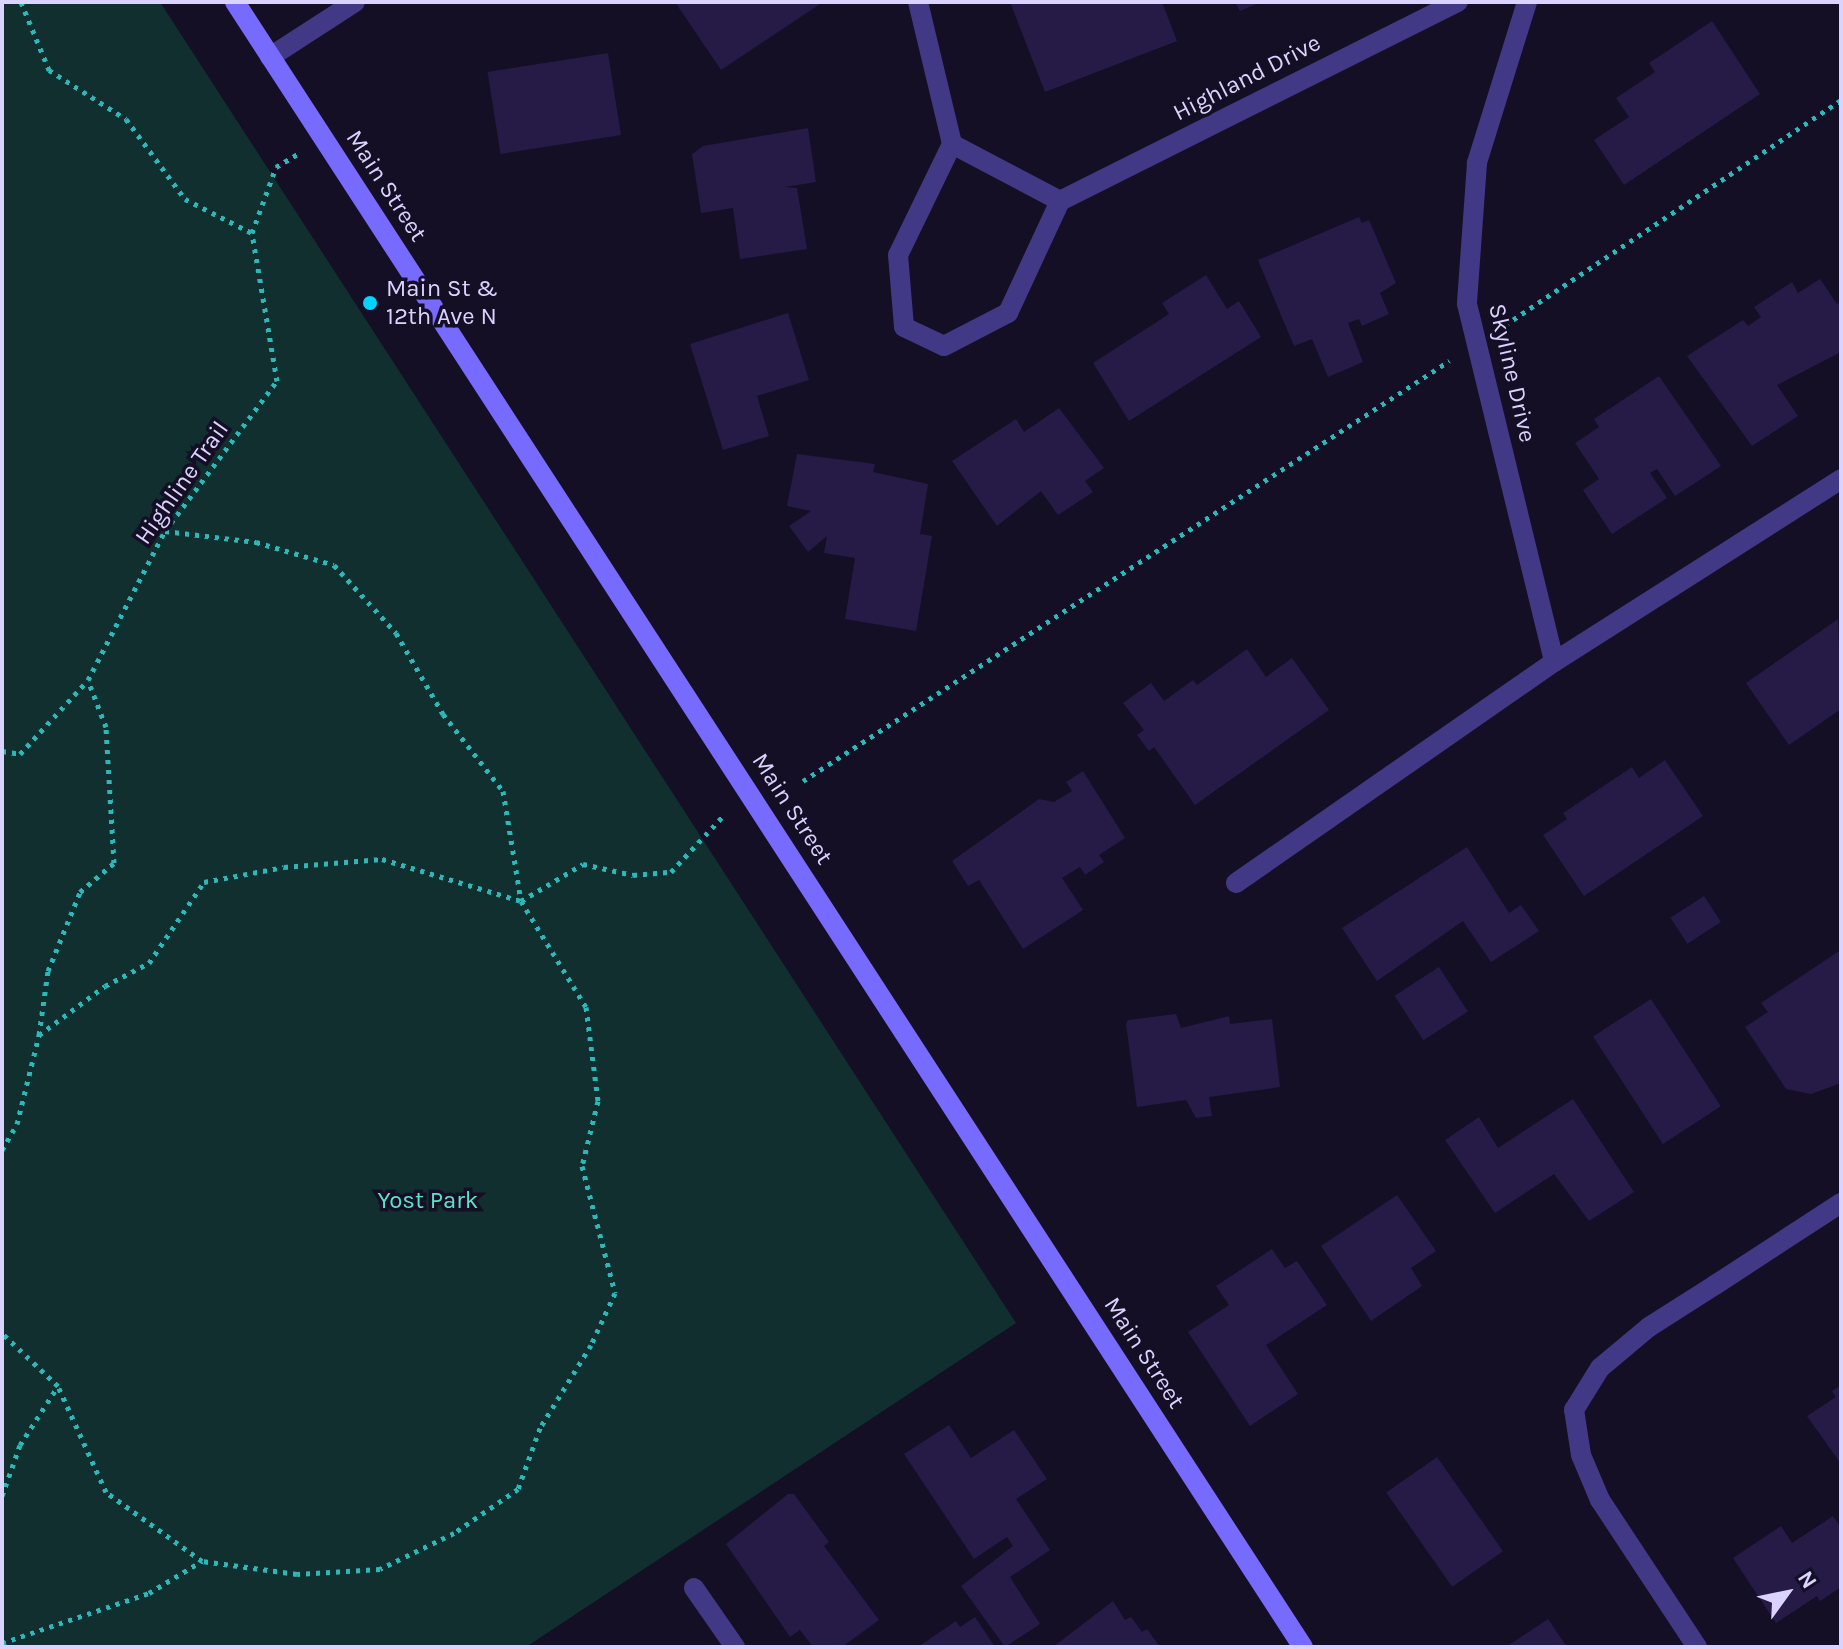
<!DOCTYPE html>
<style>
body{margin:0}
#map{position:relative;width:1843px;height:1649px;overflow:hidden;background:#140f25;font-family:Karla,sans-serif}
div>[style]{position:absolute}
[style*='--x']{left:calc(var(--x)*1px);top:calc(var(--y)*1px);width:calc(var(--w)*1px);rotate:calc(var(--a)*1deg)}
.green>*{inset:0;background:#112f2f}
.building>*{inset:0;background:#261a47;transform-origin:0 0}
.path>*{height:5px;margin-top:-2.5px;transform-origin:0;background:repeating-linear-gradient(90deg,#2eb7b8 0 4px,transparent 0 10px)}
.service>*{height:20px;margin:-10px;padding:0 10px;transform-origin:10px;border-radius:10px;background:#413985}
.minor>*{height:20px;margin:-10px;padding:0 10px;transform-origin:10px;border-radius:10px;background:#413985}
.secondary>*{height:20px;margin:-10px;padding:0 10px;transform-origin:10px;border-radius:10px;background:#776aff}
.dots>*{width:22px;height:22px;translate:-50% -50%;box-sizing:border-box;border:4px solid #140f25;border-radius:50%}
span{translate:-50% -50%;white-space:nowrap;text-align:center;line-height:1.15;-webkit-text-stroke:7px #140f25;paint-order:stroke}
.street-label{font-size:24px;color:#dbd3ff}
.poi-label{font-size:24px;color:#dbd3ff}
.left{translate:0 -50%;text-align:left}
.park-label{font-size:24px;color:#5de1c8}
.frame{position:absolute;inset:0;border:4px solid #dbd3ff;pointer-events:none}
.north{position:absolute;left:1747px;top:1553px;width:80px;height:80px;-webkit-text-stroke:6px #140f25;paint-order:stroke;rotate:57deg;font-size:22px;font-weight:700;line-height:32px;text-align:center;color:#dbd3ff}
.north::after{content:'';display:block;margin:auto;width:28px;height:36px;background:#dbd3ff;clip-path:polygon(50% 0,100% 100%,50% 72%,0 100%)}
</style>
<div id="map">
<div class="green">
<div style="clip-path:polygon(2px 2px,160px 2px,1016px 1323px,526px 1647px,2px 1647px)"></div>
</div>
<div class="building">
<div style="clip-path:polygon(675px 2px,823px 2px,721px 70px)"></div>
<div style="clip-path:polygon(1010px 2px,1162px 2px,1177px 41px,1045px 92px)"></div>
<div style="clip-path:polygon(1235px 2px,1261px 2px,1240px 11px)"></div>
<div style="clip-path:polygon(1712px 21px,1760px 94px,1624px 185px,1594px 140px,1629px 117px,1616px 98px,1655px 72px,1649px 63px)"></div>
<div style="left:608px;top:53px;width:83px;height:122px;rotate:81deg"></div>
<div style="clip-path:polygon(808px 128px,816px 182px,785px 187px,797px 188px,807px 249px,740px 259px,733px 208px,701px 213px,692px 154px,703px 146px)"></div>
<div style="clip-path:polygon(1359px 217px,1362px 223px,1369px 220px,1396px 283px,1380px 293px,1389px 314px,1362px 326px,1359px 319px,1348px 323px,1363px 362px,1328px 377px,1312px 339px,1294px 346px,1258px 260px)"></div>
<div style="clip-path:polygon(1206px 275px,1227px 309px,1239px 301px,1261px 337px,1129px 421px,1093px 363px,1169px 314px,1162px 303px)"></div>
<div style="clip-path:polygon(1820px 279px,1837px 304px,1841px 301px,1841px 352px,1777px 385px,1798px 416px,1752px 446px,1687px 356px,1743px 320px,1748px 326px,1761px 317px,1754px 307px,1792px 282px,1798px 293px)"></div>
<div style="clip-path:polygon(788px 313px,809px 380px,757px 396px,769px 436px,723px 450px,690px 344px)"></div>
<div style="clip-path:polygon(1659px 376px,1721px 466px,1675px 496px,1657px 469px,1650px 473px,1667px 498px,1612px 534px,1583px 490px,1599px 479px,1575px 443px,1599px 427px,1594px 419px)"></div>
<div style="clip-path:polygon(1059px 408px,1104px 468px,1085px 481px,1093px 492px,1058px 515px,1041px 491px,997px 526px,952px 461px,1016px 419px,1024px 432px)"></div>
<div style="clip-path:polygon(797px 454px,875px 464px,873px 472px,928px 484px,920px 534px,932px 536px,916px 631px,845px 619px,855px 558px,824px 553px,827px 536px,808px 552px,789px 526px,811px 511px,787px 506px)"></div>
<div style="clip-path:polygon(1838px 619px,1841px 709px,1789px 745px,1746px 683px)"></div>
<div style="clip-path:polygon(1247px 649px,1266px 677px,1292px 658px,1329px 710px,1195px 805px,1154px 747px,1149px 751px,1137px 735px,1144px 730px,1123px 703px,1151px 683px,1164px 701px,1193px 680px,1197px 685px)"></div>
<div style="clip-path:polygon(1665px 760px,1703px 816px,1584px 896px,1543px 835px,1567px 819px,1563px 813px,1632px 767px,1639px 778px)"></div>
<div style="clip-path:polygon(1083px 771px,1125px 838px,1099px 855px,1104px 862px,1085px 875px,1080px 867px,1062px 878px,1083px 910px,1023px 949px,979px 880px,968px 886px,952px 861px,1039px 799px,1054px 802px,1072px 791px,1066px 782px)"></div>
<div style="clip-path:polygon(1467px 847px,1509px 913px,1521px 905px,1539px 931px,1491px 962px,1463px 921px,1377px 981px,1342px 928px)"></div>
<div style="left:1704px;top:896px;width:31px;height:40px;rotate:57deg"></div>
<div style="clip-path:polygon(1839px 951px,1841px 1083px,1811px 1094px,1786px 1089px,1745px 1027px,1768px 1012px,1761px 1003px)"></div>
<div style="left:1439px;top:967px;width:53px;height:53px;rotate:57deg"></div>
<div style="left:1651px;top:999px;width:128px;height:69px;rotate:57deg"></div>
<div style="clip-path:polygon(1176px 1014px,1181px 1028px,1229px 1016px,1230px 1024px,1272px 1019px,1280px 1087px,1209px 1097px,1212px 1116px,1196px 1118px,1186px 1100px,1137px 1107px,1126px 1024px,1128px 1020px)"></div>
<div style="clip-path:polygon(1573px 1099px,1634px 1192px,1589px 1221px,1554px 1174px,1495px 1213px,1445px 1140px,1479px 1117px,1498px 1148px)"></div>
<div style="clip-path:polygon(1397px 1195px,1436px 1251px,1411px 1268px,1422px 1286px,1371px 1321px,1321px 1246px)"></div>
<div style="clip-path:polygon(1272px 1249px,1285px 1268px,1297px 1261px,1327px 1305px,1266px 1345px,1298px 1394px,1250px 1426px,1188px 1332px,1229px 1305px,1216px 1286px)"></div>
<div style="clip-path:polygon(1841px 1385px,1841px 1464px,1807px 1416px,1836px 1397px,1832px 1391px)"></div>
<div style="clip-path:polygon(949px 1425px,971px 1458px,1014px 1430px,1047px 1479px,1016px 1499px,1050px 1550px,1010px 1577px,1040px 1624px,1005px 1647px,961px 1586px,1013px 1546px,1007px 1537px,974px 1559px,904px 1454px)"></div>
<div style="left:1437px;top:1457px;width:115px;height:62px;rotate:55deg"></div>
<div style="clip-path:polygon(788px 1494px,794px 1494px,829px 1542px,824px 1546px,879px 1620px,842px 1647px,813px 1647px,800px 1630px,790px 1637px,726px 1544px)"></div>
<div style="clip-path:polygon(1833px 1516px,1841px 1528px,1841px 1587px,1820px 1601px,1817px 1596px,1776px 1623px,1733px 1558px,1781px 1526px,1792px 1543px)"></div>
<div style="clip-path:polygon(1113px 1601px,1125px 1620px,1131px 1617px,1142px 1632px,1147px 1629px,1160px 1647px,1053px 1647px)"></div>
<div style="clip-path:polygon(975px 1617px,995px 1647px,918px 1647px,956px 1621px,960px 1627px)"></div>
<div style="clip-path:polygon(1548px 1619px,1567px 1647px,1506px 1647px)"></div>
</div>
<div class="path">
<div style="--x:21;--y:2;--w:74;--a:67.6"></div>
<div style="--x:49;--y:70;--w:91;--a:32.5"></div>
<div style="--x:126;--y:119;--w:99;--a:53.6"></div>
<div style="--x:185;--y:199;--w:75;--a:26.9"></div>
<div style="--x:1505;--y:325;--w:404;--a:-33.8"></div>
<div style="--x:165;--y:531;--w:92;--a:6.9"></div>
<div style="--x:256;--y:542;--w:81;--a:16.4"></div>
<div style="--x:334;--y:565;--w:92;--a:47.6"></div>
<div style="--x:396;--y:633;--w:94;--a:59.9"></div>
<div style="--x:443;--y:714;--w:98;--a:52.1"></div>
<div style="--x:503;--y:791;--w:111;--a:80.7"></div>
<div style="--x:2;--y:751;--w:18;--a:9"></div>
<div style="--x:20;--y:754;--w:100;--a:-47.4"></div>
<div style="--x:88;--y:680;--w:168;--a:-62.7"></div>
<div style="--x:165;--y:531;--w:187;--a:-53.3"></div>
<div style="--x:277;--y:381;--w:150;--a:-99.6"></div>
<div style="--x:252;--y:233;--w:70;--a:-70"></div>
<div style="--x:276;--y:167;--w:26;--a:-31"></div>
<div style="--x:803;--y:781;--w:771;--a:-33.03"></div>
<div style="--x:521;--y:901;--w:72;--a:-30.8"></div>
<div style="--x:583;--y:864;--w:51;--a:12.4"></div>
<div style="--x:633;--y:875;--w:38;--a:-5"></div>
<div style="--x:671;--y:872;--w:78;--a:-47.1"></div>
<div style="--x:39;--y:1035;--w:65;--a:-82"></div>
<div style="--x:48;--y:971;--w:85;--a:-67.9"></div>
<div style="--x:80;--y:892;--w:45;--a:-40.5"></div>
<div style="--x:114;--y:863;--w:136;--a:-93.4"></div>
<div style="--x:106;--y:727;--w:50;--a:-111"></div>
<div style="--x:2;--y:1150;--w:30;--a:-60"></div>
<div style="--x:17;--y:1124;--w:92;--a:-76.1"></div>
<div style="--x:39;--y:1035;--w:82;--a:-36.6"></div>
<div style="--x:105;--y:986;--w:50;--a:-27.6"></div>
<div style="--x:149;--y:963;--w:98;--a:-55.8"></div>
<div style="--x:204;--y:882;--w:81;--a:-10.6"></div>
<div style="--x:284;--y:867;--w:98;--a:-4.7"></div>
<div style="--x:382;--y:859;--w:145;--a:16.8"></div>
<div style="--x:521;--y:901;--w:124;--a:58.5"></div>
<div style="--x:586;--y:1007;--w:95;--a:82.7"></div>
<div style="--x:598;--y:1101;--w:67;--a:103.8"></div>
<div style="--x:582;--y:1166;--w:131;--a:75.4"></div>
<div style="--x:615;--y:1293;--w:57;--a:114.8"></div>
<div style="--x:591;--y:1345;--w:97;--a:121.6"></div>
<div style="--x:540;--y:1428;--w:65;--a:109.8"></div>
<div style="--x:518;--y:1489;--w:78;--a:145.5"></div>
<div style="--x:454;--y:1533;--w:82;--a:154.1"></div>
<div style="--x:380;--y:1569;--w:83;--a:176.6"></div>
<div style="--x:297;--y:1574;--w:96;--a:-172.2"></div>
<div style="--x:202;--y:1561;--w:118;--a:-144.3"></div>
<div style="--x:106;--y:1492;--w:116;--a:-114.4"></div>
<div style="--x:58;--y:1386;--w:77;--a:-136.6"></div>
<div style="--x:2;--y:1496;--w:54;--a:-70.6"></div>
<div style="--x:20;--y:1445;--w:70;--a:-57.2"></div>
<div style="--x:2;--y:1643;--w:155;--a:-18.8"></div>
<div style="--x:149;--y:1593;--w:62;--a:-31.1"></div>
</div>
<div class="service">
<div style="--x:1715;--y:1285;--w:150;--a:-33.1"></div>
<div style="--x:694;--y:1588;--w:72;--a:55.2"></div>
</div>
<div class="minor">
<div style="--x:918;--y:2;--w:146;--a:76.5"></div>
<div style="--x:952;--y:144;--w:122;--a:27.8"></div>
<div style="--x:1527;--y:2;--w:169;--a:107.3"></div>
<div style="--x:1477;--y:163;--w:141;--a:94.1"></div>
<div style="--x:1467;--y:304;--w:368;--a:76.3"></div>
<div style="--x:270;--y:57;--w:101;--a:-32.9"></div>
<div style="--x:952;--y:144;--w:123;--a:115.9"></div>
<div style="--x:898;--y:255;--w:72;--a:85.2"></div>
<div style="--x:904;--y:327;--w:44;--a:25.4"></div>
<div style="--x:944;--y:346;--w:72;--a:-27.3"></div>
<div style="--x:1008;--y:313;--w:123;--a:-65.1"></div>
<div style="--x:1060;--y:201;--w:445;--a:-26.6"></div>
<div style="--x:1236;--y:883;--w:387;--a:-34.8"></div>
<div style="--x:1554;--y:662;--w:340;--a:-32.5"></div>
<div style="--x:1697;--y:1647;--w:176;--a:-123.4"></div>
<div style="--x:1600;--y:1500;--w:49;--a:-112.9"></div>
<div style="--x:1581;--y:1455;--w:46;--a:-98.8"></div>
<div style="--x:1574;--y:1410;--w:49;--a:-58.2"></div>
<div style="--x:1600;--y:1368;--w:64;--a:-39.9"></div>
<div style="--x:1649;--y:1327;--w:78;--a:-32.5"></div>
</div>
<div class="secondary">
<div style="--x:235;--y:2;--w:1961;--a:57.01"></div>
</div>
<div class="dots">
<div style="left:370px;top:303px;background:#00d4fe"></div>
</div>
<div class="street-label">
<span style="left:1247px;top:78px;rotate:-27deg">Highland Drive</span>
<span style="left:386px;top:186px;rotate:57deg">Main Street</span>
<span style="left:1512px;top:373px;rotate:77deg">Skyline Drive</span>
<span style="left:182px;top:483px;rotate:-55deg">Highline Trail</span>
<span style="left:792px;top:809px;rotate:57deg">Main Street</span>
<span style="left:1144px;top:1353px;rotate:57deg">Main Street</span>
</div>
<div class="poi-label">
<span class="left" style="left:386px;top:303px">Main St &amp;<br>12th Ave N</span>
</div>
<div class="park-label">
<span style="left:428px;top:1201px">Yost Park</span>
</div>
<div class="frame"></div>
<div class="north">N</div>
</div>
